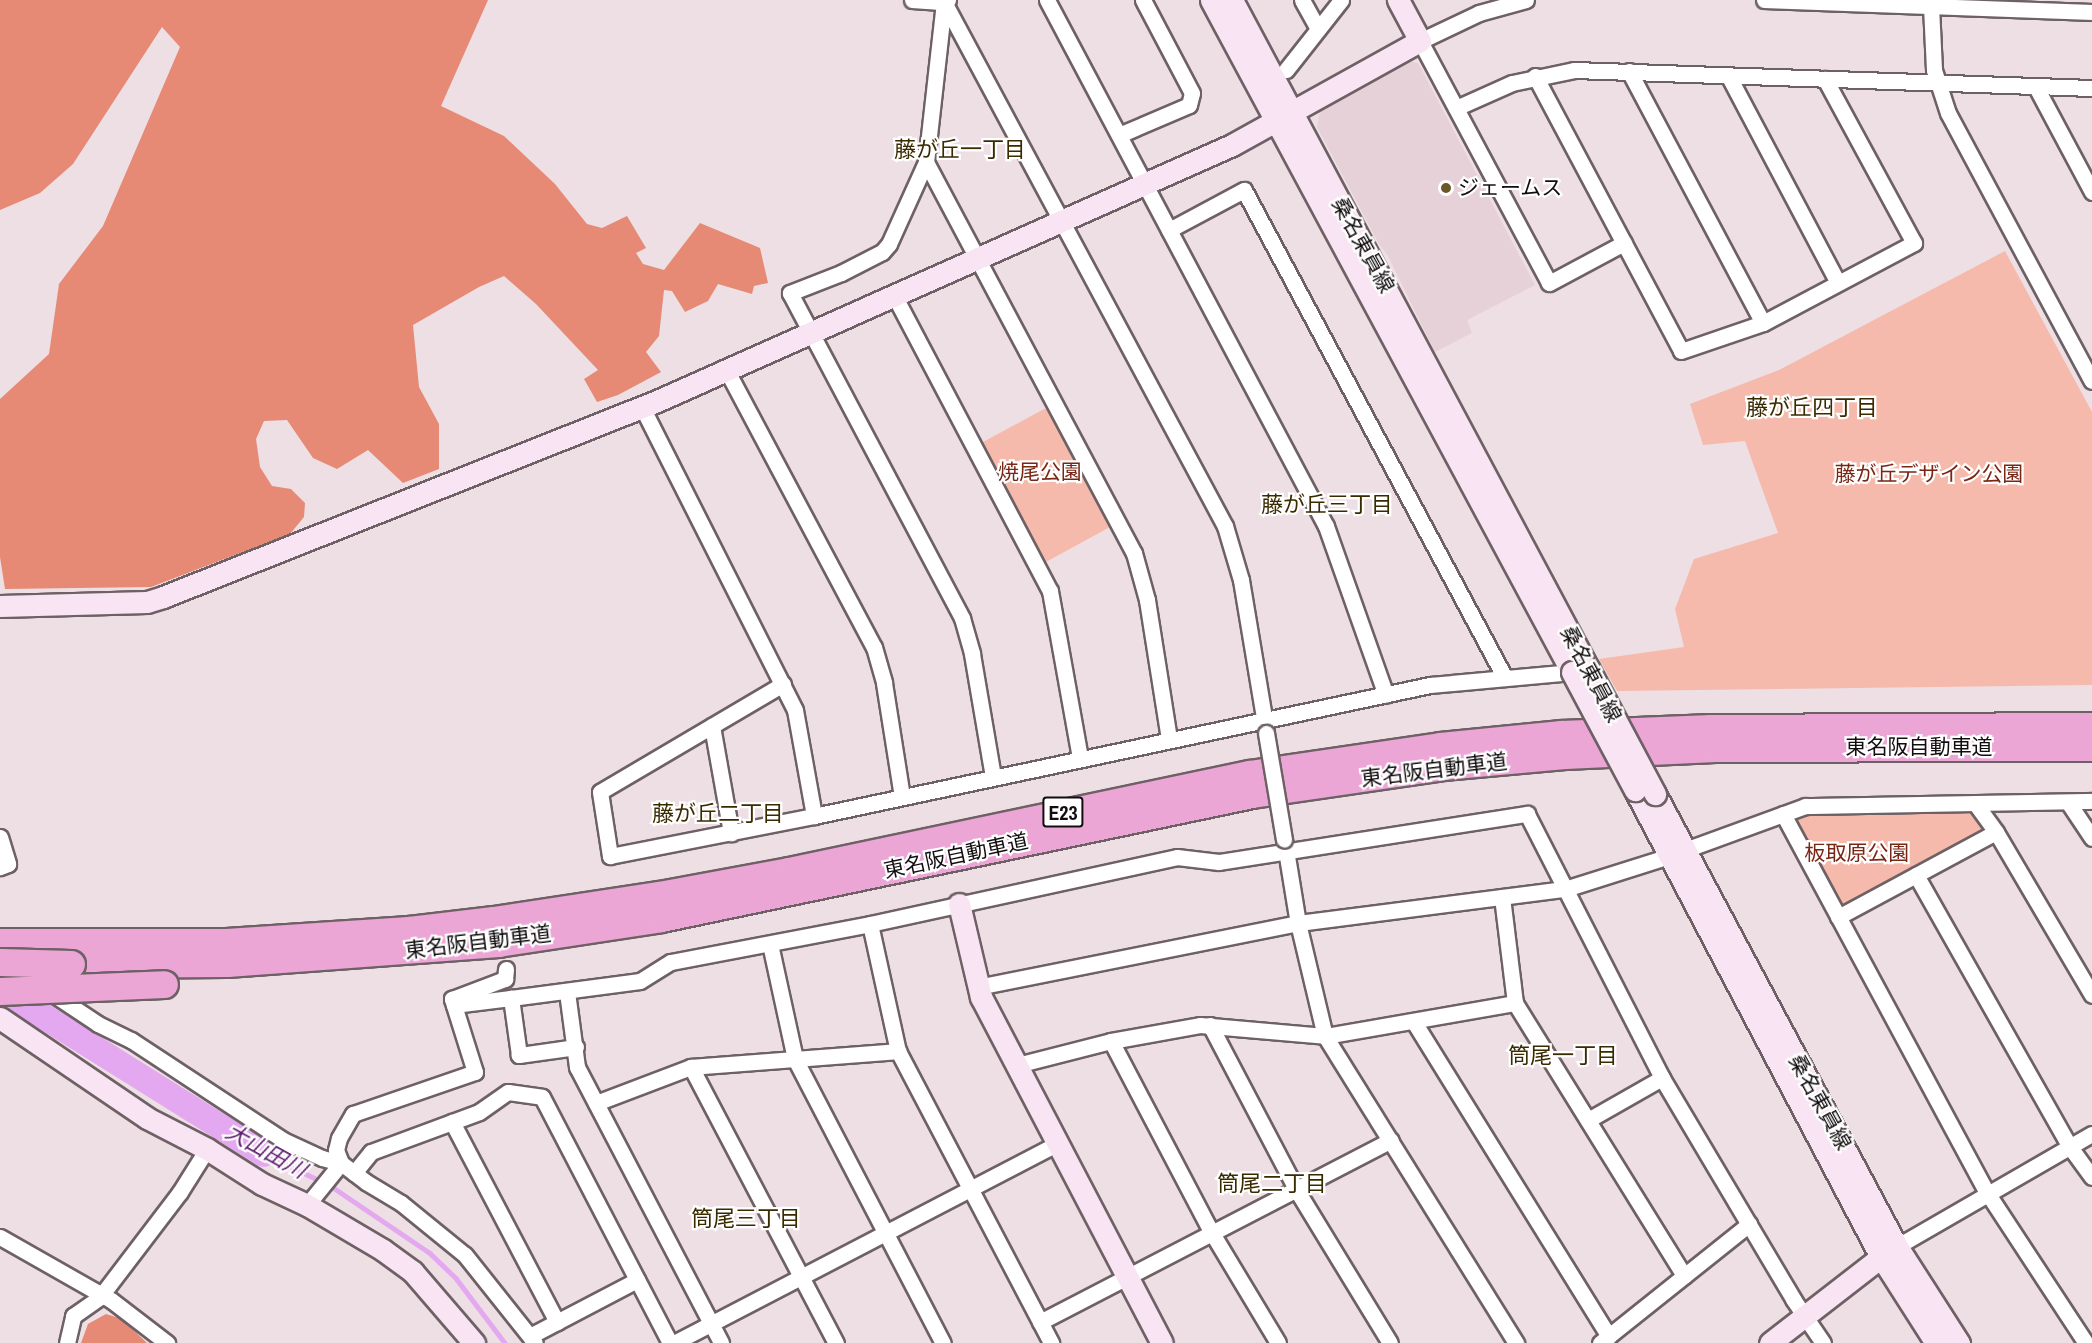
<!DOCTYPE html>
<meta charset="utf-8">
<style>
body{margin:0}
#map{position:relative;width:2092px;height:1343px;overflow:hidden;background:#eddfe3;font-family:"Archivo Narrow","Noto Sans JP",sans-serif}
div>[style]{position:absolute}
[style*='--x']{left:calc(var(--x)*1px);top:calc(var(--y)*1px);width:calc(var(--w)*1px);rotate:calc(var(--a)*1deg)}
.built>*{inset:0;background:#e7d1d8}
.green>*{inset:0;background:#f6baac}
.forest>*{inset:0;background:#e68975}
.stream>*{height:4.5px;margin:-2.25px;padding:0 2.25px;transform-origin:2.25px;border-radius:2.25px;background:#e3a8f0}
.river>*{height:26px;margin:-13px;padding:0 13px;transform-origin:13px;border-radius:13px;background:#e3a8f0}
.roads{filter:drop-shadow(2px 0 #6e6165) drop-shadow(-2px 0 #6e6165) drop-shadow(0 2px #6e6165) drop-shadow(0 -2px #6e6165)}
.street>*{height:15px;margin:-7.5px;padding:0 7.5px;transform-origin:7.5px;border-radius:7.5px;background:#fff}
.secondary>*{height:21px;margin:-10.5px;padding:0 10.5px;transform-origin:10.5px;border-radius:10.5px;background:#f9e4f3}
.highway>*{height:27px;margin:-13.5px;padding:0 13.5px;transform-origin:13.5px;border-radius:13.5px;background:#eca6d6}
.bridges{filter:drop-shadow(2px 0 #6e6165) drop-shadow(-2px 0 #6e6165) drop-shadow(0 2px #6e6165) drop-shadow(0 -2px #6e6165)}
.street-bridge>*{height:15px;margin:-7.5px;padding:0 7.5px;transform-origin:7.5px;border-radius:7.5px;background:#fff}
.secondary-bridge>*{height:21px;margin:-10.5px;padding:0 10.5px;transform-origin:10.5px;border-radius:10.5px;background:#f9e4f3}
.highway-bridge>*{height:27px;margin:-13.5px;padding:0 13.5px;transform-origin:13.5px;border-radius:13.5px;background:#eca6d6}
.dots>*{width:16px;height:16px;translate:-50% -50%;box-sizing:border-box;border:3px solid #fff;border-radius:50%}
span{translate:-50% -50%;white-space:nowrap;text-align:center;line-height:1.15;-webkit-text-stroke:4.5px #fff;paint-order:stroke}
.shield-label span{padding:2px 4px;background:#fff;border:2px solid;border-radius:4px;-webkit-text-stroke-width:0}
.shield-label{font-size:20px;color:#120d0e;font-weight:700}
.poi-label{font-size:21px;color:#120d0e}
.left{translate:0 -50%;text-align:left}
.street-label{font-size:21px;color:#120d0e}
.park-label{font-size:21px;color:#792615}
.neighbourhood-label{font-size:22px;color:#392a00}
.water-label{font-size:22px;color:#611a6f;font-style:italic}
</style>
<div id="map">
<div class="built">
<div style="clip-path:polygon(1410px 61px,1418px 63px,1535px 285px,1467px 320px,1472px 333px,1435px 352px,1388px 256px,1379px 244px,1317px 127px,1320px 109px)"></div>
</div>
<div class="green">
<div style="clip-path:polygon(2005px 251px,2092px 412px,2092px 685px,1617px 691px,1599px 659px,1684px 647px,1675px 609px,1694px 559px,1778px 533px,1745px 441px,1703px 445px,1690px 404px,1779px 370px)"></div>
<div style="clip-path:polygon(1051px 408px,1111px 522px,1110px 527px,1044px 563px,981px 446px,983px 442px,1044px 409px)"></div>
<div style="clip-path:polygon(1971px 808px,1984px 826px,1983px 832px,1846px 906px,1838px 904px,1793px 819px,1799px 813px)"></div>
</div>
<div class="forest">
<div style="clip-path:polygon(0 0,488px 0,441px 106px,504px 136px,555px 184px,587px 224px,602px 228px,627px 216px,646px 248px,636px 253px,643px 264px,664px 270px,700px 223px,760px 248px,768px 283px,754px 286px,752px 294px,718px 284px,708px 301px,685px 312px,672px 291px,664px 290px,659px 336px,646px 352px,661px 372px,618px 395px,597px 402px,584px 379px,598px 370px,536px 304px,504px 276px,479px 287px,413px 325px,419px 387px,439px 424px,439px 469px,403px 483px,368px 450px,337px 469px,313px 458px,287px 420px,264px 421px,256px 439px,260px 467px,272px 486px,291px 489px,305px 503px,304px 517px,290px 534px,151px 587px,5px 589px,0 557px,0 399px,49px 354px,59px 284px,103px 226px,180px 47px,162px 27px,73px 164px,40px 193px,0 210px)"></div>
<div style="clip-path:polygon(106px 1314px,122px 1319px,147px 1343px,81px 1343px,88px 1324px)"></div>
</div>
<div class="stream">
<div style="--x:264;--y:1154;--w:74;--a:25.5"></div>
<div style="--x:331;--y:1186;--w:120;--a:34.1"></div>
<div style="--x:430;--y:1253;--w:36;--a:44"></div>
<div style="--x:456;--y:1278;--w:81;--a:53"></div>
</div>
<div class="river">
<div style="--x:0;--y:989;--w:311;--a:32"></div>
</div>
<div class="roads">
<div class="street">
<div style="--x:912;--y:0;--w:32;--a:4"></div>
<div style="--x:944;--y:2;--w:595;--a:61.8"></div>
<div style="--x:1225;--y:526;--w:56;--a:73.5"></div>
<div style="--x:1241;--y:580;--w:151;--a:80.5"></div>
<div style="--x:948;--y:0;--w:4;--a:153"></div>
<div style="--x:944;--y:2;--w:161;--a:96.4"></div>
<div style="--x:926;--y:162;--w:90;--a:114.3"></div>
<div style="--x:889;--y:244;--w:11;--a:131"></div>
<div style="--x:882;--y:252;--w:46;--a:152.9"></div>
<div style="--x:841;--y:273;--w:55;--a:158.6"></div>
<div style="--x:790;--y:293;--w:368;--a:62.1"></div>
<div style="--x:962;--y:618;--w:37;--a:74"></div>
<div style="--x:972;--y:654;--w:125;--a:80.3"></div>
<div style="--x:1047;--y:0;--w:595;--a:62.06"></div>
<div style="--x:1326;--y:526;--w:179;--a:70.5"></div>
<div style="--x:1302;--y:0;--w:33;--a:61"></div>
<div style="--x:1526;--y:0;--w:49;--a:164.5"></div>
<div style="--x:1479;--y:13;--w:65;--a:154.6"></div>
<div style="--x:1420;--y:41;--w:274;--a:61.9"></div>
<div style="--x:1549;--y:283;--w:85;--a:-28.1"></div>
<div style="--x:1764;--y:0;--w:328;--a:2.1"></div>
<div style="--x:1931;--y:6;--w:64;--a:87.3"></div>
<div style="--x:1934;--y:70;--w:45;--a:72"></div>
<div style="--x:1948;--y:113;--w:304;--a:61.8"></div>
<div style="--x:1286;--y:70;--w:89;--a:-51.8"></div>
<div style="--x:1629;--y:71;--w:285;--a:62"></div>
<div style="--x:1728;--y:75;--w:235;--a:62.1"></div>
<div style="--x:1535;--y:76;--w:311;--a:62"></div>
<div style="--x:1681;--y:351;--w:87;--a:-18.9"></div>
<div style="--x:1763;--y:323;--w:171;--a:-27.9"></div>
<div style="--x:1914;--y:243;--w:187;--a:-118.5"></div>
<div style="--x:2036;--y:87;--w:119;--a:61.9"></div>
<div style="--x:1456;--y:108;--w:61;--a:-24.1"></div>
<div style="--x:1512;--y:83;--w:63;--a:-11.8"></div>
<div style="--x:1574;--y:70;--w:518;--a:1.99"></div>
<div style="--x:1119;--y:135;--w:76;--a:-23.2"></div>
<div style="--x:1189;--y:105;--w:12;--a:-76"></div>
<div style="--x:1192;--y:93;--w:105;--a:-117.8"></div>
<div style="--x:926;--y:162;--w:443;--a:62"></div>
<div style="--x:1134;--y:553;--w:49;--a:74.5"></div>
<div style="--x:1147;--y:600;--w:141;--a:81"></div>
<div style="--x:1169;--y:230;--w:85;--a:-28.1"></div>
<div style="--x:1244;--y:190;--w:553;--a:61.86"></div>
<div style="--x:895;--y:297;--w:332;--a:62.2"></div>
<div style="--x:1050;--y:591;--w:169;--a:79.8"></div>
<div style="--x:727;--y:371;--w:313;--a:62"></div>
<div style="--x:874;--y:647;--w:37;--a:74"></div>
<div style="--x:884;--y:683;--w:115;--a:81"></div>
<div style="--x:642;--y:407;--w:339;--a:63.2"></div>
<div style="--x:795;--y:710;--w:108;--a:79.8"></div>
<div style="--x:783;--y:684;--w:212;--a:149.5"></div>
<div style="--x:600;--y:792;--w:65;--a:81.1"></div>
<div style="--x:610;--y:856;--w:208;--a:-11.1"></div>
<div style="--x:814;--y:816;--w:630;--a:-12.01"></div>
<div style="--x:1430;--y:685;--w:143;--a:-5.2"></div>
<div style="--x:712;--y:726;--w:109;--a:79.9"></div>
<div style="--x:2068;--y:802;--w:43;--a:56.3"></div>
<div style="--x:1975;--y:803;--w:36;--a:54"></div>
<div style="--x:1996;--y:832;--w:189;--a:59.5"></div>
<div style="--x:1783;--y:814;--w:432;--a:61.7"></div>
<div style="--x:1988;--y:1194;--w:178;--a:56.7"></div>
<div style="--x:0;--y:837;--w:28;--a:73"></div>
<div style="--x:8;--y:864;--w:9;--a:159"></div>
<div style="--x:1285;--y:844;--w:80;--a:80.7"></div>
<div style="--x:1298;--y:923;--w:116;--a:76.6"></div>
<div style="--x:1325;--y:1036;--w:362;--a:58.1"></div>
<div style="--x:1685;--y:850;--w:128;--a:-20.1"></div>
<div style="--x:1805;--y:806;--w:287;--a:-1"></div>
<div style="--x:1916;--y:875;--w:313;--a:60.5"></div>
<div style="--x:2070;--y:1147;--w:37;--a:54"></div>
<div style="--x:1502;--y:897;--w:107;--a:83"></div>
<div style="--x:1515;--y:1003;--w:321;--a:58.2"></div>
<div style="--x:1838;--y:917;--w:179;--a:-28.3"></div>
<div style="--x:870;--y:924;--w:130;--a:77.6"></div>
<div style="--x:898;--y:1051;--w:330;--a:62.3"></div>
<div style="--x:770;--y:944;--w:118;--a:77.7"></div>
<div style="--x:795;--y:1059;--w:320;--a:62.5"></div>
<div style="--x:978;--y:987;--w:326;--a:-11.3"></div>
<div style="--x:1298;--y:923;--w:269;--a:-7.3"></div>
<div style="--x:1565;--y:889;--w:109;--a:-17.6"></div>
<div style="--x:47;--y:990;--w:61;--a:33.7"></div>
<div style="--x:98;--y:1024;--w:37;--a:26"></div>
<div style="--x:131;--y:1040;--w:182;--a:33.3"></div>
<div style="--x:283;--y:1140;--w:43;--a:24.8"></div>
<div style="--x:322;--y:1158;--w:20;--a:15"></div>
<div style="--x:341;--y:1163;--w:31;--a:37"></div>
<div style="--x:366;--y:1182;--w:41;--a:31"></div>
<div style="--x:401;--y:1203;--w:82;--a:39.1"></div>
<div style="--x:465;--y:1255;--w:112;--a:51.5"></div>
<div style="--x:567;--y:992;--w:76;--a:82.4"></div>
<div style="--x:577;--y:1067;--w:311;--a:62.4"></div>
<div style="--x:454;--y:1005;--w:57;--a:-7"></div>
<div style="--x:1414;--y:1022;--w:370;--a:58.2"></div>
<div style="--x:1210;--y:1025;--w:185;--a:62.3"></div>
<div style="--x:1296;--y:1189;--w:180;--a:58.6"></div>
<div style="--x:1111;--y:1041;--w:217;--a:62.3"></div>
<div style="--x:1212;--y:1233;--w:128;--a:59"></div>
<div style="--x:576;--y:1047;--w:58;--a:172"></div>
<div style="--x:519;--y:1055;--w:58;--a:-98"></div>
<div style="--x:511;--y:998;--w:130;--a:-7.5"></div>
<div style="--x:640;--y:981;--w:36;--a:-32"></div>
<div style="--x:671;--y:962;--w:203;--a:-10.8"></div>
<div style="--x:870;--y:924;--w:314;--a:-12.3"></div>
<div style="--x:1177;--y:857;--w:42;--a:6.8"></div>
<div style="--x:1219;--y:862;--w:312;--a:-8.9"></div>
<div style="--x:1527;--y:814;--w:297;--a:62.9"></div>
<div style="--x:1662;--y:1078;--w:257;--a:59.3"></div>
<div style="--x:1793;--y:1299;--w:53;--a:55.7"></div>
<div style="--x:1017;--y:1065;--w:97;--a:-14.3"></div>
<div style="--x:1111;--y:1041;--w:90;--a:-10.2"></div>
<div style="--x:1200;--y:1025;--w:125;--a:5"></div>
<div style="--x:1325;--y:1036;--w:193;--a:-9.9"></div>
<div style="--x:691;--y:1067;--w:312;--a:62.3"></div>
<div style="--x:596;--y:1103;--w:102;--a:-20.8"></div>
<div style="--x:691;--y:1067;--w:208;--a:-4.4"></div>
<div style="--x:1588;--y:1120;--w:85;--a:-29.6"></div>
<div style="--x:452;--y:1122;--w:226;--a:62.3"></div>
<div style="--x:354;--y:1173;--w:27;--a:-51"></div>
<div style="--x:371;--y:1152;--w:115;--a:-20.3"></div>
<div style="--x:479;--y:1112;--w:35;--a:-35"></div>
<div style="--x:508;--y:1092;--w:34;--a:8"></div>
<div style="--x:542;--y:1097;--w:277;--a:62.5"></div>
<div style="--x:307;--y:1205;--w:54;--a:-51"></div>
<div style="--x:341;--y:1163;--w:14;--a:-111"></div>
<div style="--x:336;--y:1150;--w:12;--a:-76"></div>
<div style="--x:339;--y:1138;--w:28;--a:-60"></div>
<div style="--x:353;--y:1114;--w:129;--a:-19"></div>
<div style="--x:475;--y:1072;--w:77;--a:-107.5"></div>
<div style="--x:452;--y:999;--w:57;--a:-20.7"></div>
<div style="--x:505;--y:979;--w:10;--a:-84"></div>
<div style="--x:0;--y:1237;--w:128;--a:29.6"></div>
<div style="--x:111;--y:1300;--w:71;--a:37.5"></div>
<div style="--x:1889;--y:1251;--w:234;--a:-30"></div>
<div style="--x:1040;--y:1322;--w:395;--a:-27.4"></div>
<div style="--x:530;--y:1336;--w:121;--a:-27.6"></div>
<div style="--x:67;--y:1343;--w:28;--a:-77"></div>
<div style="--x:73;--y:1316;--w:33;--a:-35"></div>
<div style="--x:100;--y:1297;--w:132;--a:-52.7"></div>
<div style="--x:180;--y:1192;--w:51;--a:-57.9"></div>
<div style="--x:674;--y:1343;--w:432;--a:-27.5"></div>
<div style="--x:1600;--y:1343;--w:191;--a:-38.6"></div>
</div>
<div class="secondary">
<div style="--x:1211;--y:0;--w:763;--a:61.76"></div>
<div style="--x:1232;--y:0;--w:757;--a:61.95"></div>
<div style="--x:0;--y:606;--w:147;--a:-1.6"></div>
<div style="--x:147;--y:602;--w:17;--a:-17"></div>
<div style="--x:163;--y:597;--w:531;--a:-21.64"></div>
<div style="--x:657;--y:401;--w:629;--a:-24"></div>
<div style="--x:1232;--y:145;--w:215;--a:-29"></div>
<div style="--x:1420;--y:41;--w:47;--a:-118.2"></div>
<div style="--x:1635;--y:790;--w:528;--a:62.22"></div>
<div style="--x:1881;--y:1257;--w:102;--a:57.4"></div>
<div style="--x:1655;--y:794;--w:511;--a:61.88"></div>
<div style="--x:1896;--y:1245;--w:117;--a:57.3"></div>
<div style="--x:959;--y:904;--w:96;--a:76.7"></div>
<div style="--x:981;--y:997;--w:390;--a:62.4"></div>
<div style="--x:0;--y:1018;--w:178;--a:34.2"></div>
<div style="--x:147;--y:1118;--w:68;--a:27.3"></div>
<div style="--x:207;--y:1149;--w:65;--a:32.5"></div>
<div style="--x:262;--y:1184;--w:50;--a:25"></div>
<div style="--x:307;--y:1205;--w:88;--a:30.6"></div>
<div style="--x:383;--y:1250;--w:37;--a:36"></div>
<div style="--x:413;--y:1272;--w:94;--a:49.3"></div>
<div style="--x:1770;--y:1343;--w:140;--a:-37.8"></div>
</div>
<div class="highway">
<div style="--x:0;--y:942;--w:226;--a:0"></div>
<div style="--x:226;--y:942;--w:183;--a:-3.8"></div>
<div style="--x:409;--y:930;--w:85;--a:-6.8"></div>
<div style="--x:493;--y:920;--w:168;--a:-8.6"></div>
<div style="--x:659;--y:895;--w:132;--a:-10.5"></div>
<div style="--x:789;--y:871;--w:470;--a:-11.9"></div>
<div style="--x:1249;--y:774;--w:193;--a:-8.3"></div>
<div style="--x:1440;--y:746;--w:122;--a:-5.7"></div>
<div style="--x:1561;--y:734;--w:150;--a:-2.3"></div>
<div style="--x:1711;--y:728;--w:381;--a:-0.3"></div>
<div style="--x:71;--y:964;--w:156;--a:-0.4"></div>
<div style="--x:227;--y:963;--w:272;--a:-4.2"></div>
<div style="--x:498;--y:943;--w:165;--a:-8.7"></div>
<div style="--x:661;--y:918;--w:604;--a:-11.85"></div>
<div style="--x:1252;--y:794;--w:193;--a:-8.3"></div>
<div style="--x:1443;--y:766;--w:122;--a:-5.2"></div>
<div style="--x:1565;--y:755;--w:150;--a:-2.7"></div>
<div style="--x:1715;--y:748;--w:377;--a:-0.2"></div>
</div>
</div>
<div class="bridges">
<div class="street-bridge">
<div style="--x:1266;--y:733;--w:108;--a:80.4"></div>
</div>
<div class="secondary-bridge">
<div style="--x:1588;--y:668;--w:143;--a:62"></div>
<div style="--x:1572;--y:672;--w:134;--a:61.9"></div>
</div>
<div class="highway-bridge">
<div style="--x:0;--y:962;--w:71;--a:1.6"></div>
<div style="--x:0;--y:991;--w:164;--a:-2.4"></div>
</div>
</div>
<div class="dots">
<div style="left:1446px;top:188px;background:#6b5827"></div>
</div>
<div class="shield-label">
<span style="left:1063px;top:812px">E23</span>
</div>
<div class="poi-label">
<span class="left" style="left:1458px;top:188px">ジェームス</span>
</div>
<div class="street-label">
<span style="left:1363px;top:245px;rotate:61deg">桑名東員線</span>
<span style="left:1591px;top:674px;rotate:62deg">桑名東員線</span>
<span style="left:1919px;top:747px">東名阪自動車道</span>
<span style="left:1434px;top:770px;rotate:-7deg">東名阪自動車道</span>
<span style="left:956px;top:856px;rotate:-12deg">東名阪自動車道</span>
<span style="left:478px;top:942px;rotate:-7deg">東名阪自動車道</span>
<span style="left:1820px;top:1102px;rotate:61deg">桑名東員線</span>
</div>
<div class="park-label">
<span style="left:1040px;top:472px">焼尾公園</span>
<span style="left:1929px;top:474px">藤が丘デザイン公園</span>
<span style="left:1857px;top:853px">板取原公園</span>
</div>
<div class="neighbourhood-label">
<span style="left:960px;top:150px">藤が丘一丁目</span>
<span style="left:1812px;top:408px">藤が丘四丁目</span>
<span style="left:1327px;top:505px">藤が丘三丁目</span>
<span style="left:718px;top:814px">藤が丘二丁目</span>
<span style="left:1563px;top:1056px">筒尾一丁目</span>
<span style="left:1272px;top:1184px">筒尾二丁目</span>
<span style="left:746px;top:1219px">筒尾三丁目</span>
</div>
<div class="water-label">
<span style="left:266px;top:1151px;rotate:29deg">大山田川</span>
</div>
</div>
